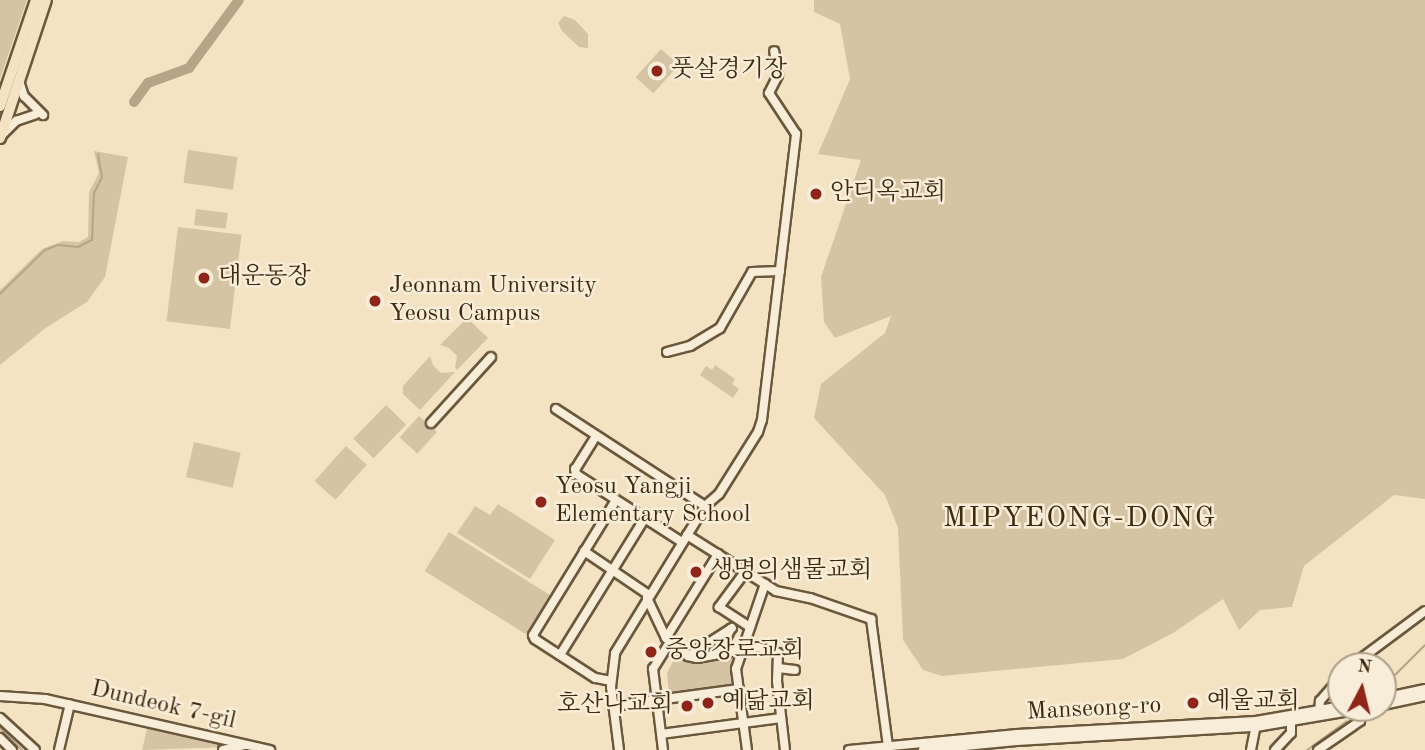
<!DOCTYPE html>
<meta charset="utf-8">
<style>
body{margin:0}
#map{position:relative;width:1425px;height:750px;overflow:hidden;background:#f4e3c3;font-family:"Old Standard TT","Noto Serif KR",serif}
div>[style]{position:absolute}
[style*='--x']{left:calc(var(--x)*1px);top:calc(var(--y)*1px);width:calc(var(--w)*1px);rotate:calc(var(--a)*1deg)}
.green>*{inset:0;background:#d5c4a4;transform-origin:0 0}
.stream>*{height:2px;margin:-1px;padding:0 1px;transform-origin:1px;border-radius:1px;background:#b6a486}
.river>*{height:10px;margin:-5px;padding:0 5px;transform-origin:5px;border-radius:5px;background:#b6a486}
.roads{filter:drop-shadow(2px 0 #6b583c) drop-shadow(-2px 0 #6b583c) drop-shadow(0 2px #6b583c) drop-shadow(0 -2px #6b583c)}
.minor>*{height:8px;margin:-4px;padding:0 4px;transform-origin:4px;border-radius:4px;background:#f8edd8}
.major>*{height:10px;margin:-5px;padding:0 5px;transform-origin:5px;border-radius:5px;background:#f4e3c3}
.dots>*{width:19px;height:19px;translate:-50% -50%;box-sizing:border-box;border:4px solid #f8edd8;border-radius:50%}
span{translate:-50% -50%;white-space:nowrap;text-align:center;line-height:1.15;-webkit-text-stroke:5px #f8edd8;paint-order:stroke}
.poi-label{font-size:24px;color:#3d2a0f}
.left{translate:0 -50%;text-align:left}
.right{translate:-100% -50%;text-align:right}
.street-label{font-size:24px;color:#3d2a0f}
.quarter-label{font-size:28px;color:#3d2a0f;letter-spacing:2px}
.north{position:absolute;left:1327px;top:652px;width:70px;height:70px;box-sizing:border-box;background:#f8edd8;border:2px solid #ad9f88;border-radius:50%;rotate:7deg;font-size:19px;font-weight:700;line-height:28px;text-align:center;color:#3d2a0f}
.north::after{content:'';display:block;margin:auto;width:24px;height:32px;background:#8f2418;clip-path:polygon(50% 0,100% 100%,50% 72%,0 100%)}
</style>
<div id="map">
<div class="green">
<div style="clip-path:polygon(0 0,27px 0,0 79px)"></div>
<div style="clip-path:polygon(814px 0,1425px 0,1425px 499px,1394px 495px,1304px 566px,1292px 607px,1260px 610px,1239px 630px,1223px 599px,1173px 633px,1123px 659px,942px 676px,923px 670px,903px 640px,898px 528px,885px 495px,814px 418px,821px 384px,885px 333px,891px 316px,835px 338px,824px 322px,821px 277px,861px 160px,818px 154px,850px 79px,840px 24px,814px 12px)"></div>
<div style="clip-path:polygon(564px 16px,575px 20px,588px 34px,588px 48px,579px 47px,562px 31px,558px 23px)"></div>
<div style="left:661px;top:49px;width:24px;height:38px;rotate:42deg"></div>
<div style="left:188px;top:150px;width:50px;height:33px;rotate:8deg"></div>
<div style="clip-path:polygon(94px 151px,128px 157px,105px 277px,87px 302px,47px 327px,0 365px,0 290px,42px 249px,63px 241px,79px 242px,88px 237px,89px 192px,99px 173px)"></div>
<div style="left:196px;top:209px;width:32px;height:16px;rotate:7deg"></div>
<div style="left:178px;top:227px;width:64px;height:95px;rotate:7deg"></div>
<div style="clip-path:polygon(467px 318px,488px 338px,457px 370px,455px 367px,457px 356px,449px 348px,440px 345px)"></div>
<div style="clip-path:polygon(430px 356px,433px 365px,441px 373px,455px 372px,420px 410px,403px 394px,403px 386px)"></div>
<div style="clip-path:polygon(715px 365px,735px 379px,732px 384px,739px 389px,733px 398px,700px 375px,706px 366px,712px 370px)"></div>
<div style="left:386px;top:405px;width:28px;height:47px;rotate:44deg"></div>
<div style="left:419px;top:416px;width:24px;height:29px;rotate:42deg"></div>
<div style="left:194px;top:442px;width:48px;height:36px;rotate:13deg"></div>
<div style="left:346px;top:446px;width:28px;height:47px;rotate:42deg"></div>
<div style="clip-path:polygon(498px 504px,555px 540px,530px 579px,457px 533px,475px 506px,490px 515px)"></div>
<div style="left:449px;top:532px;width:119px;height:46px;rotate:32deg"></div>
<div style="clip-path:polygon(678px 652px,691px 661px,737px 657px,733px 666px,733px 683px,730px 686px,669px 695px,667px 673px)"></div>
<div style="clip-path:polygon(148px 725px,231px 743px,230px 747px,142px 750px)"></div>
</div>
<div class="stream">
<div style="--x:0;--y:294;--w:63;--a:-44.4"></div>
<div style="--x:45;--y:250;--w:14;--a:-21"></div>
<div style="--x:58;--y:245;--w:20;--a:6"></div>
<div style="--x:78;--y:247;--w:16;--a:-27"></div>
<div style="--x:92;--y:240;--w:47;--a:-87.6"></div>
<div style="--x:94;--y:193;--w:18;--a:-63"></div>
<div style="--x:102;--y:177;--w:23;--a:-100"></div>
<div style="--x:1383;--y:687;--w:59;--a:-45"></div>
<div style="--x:0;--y:728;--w:31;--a:45"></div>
<div style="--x:1307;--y:750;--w:49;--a:-35.9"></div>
</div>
<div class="river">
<div style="--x:134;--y:102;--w:24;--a:-54"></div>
<div style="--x:148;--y:83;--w:44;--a:-20.1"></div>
<div style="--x:189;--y:68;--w:84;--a:-53.7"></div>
</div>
<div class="roads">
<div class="minor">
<div style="--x:19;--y:81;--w:16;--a:72"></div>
<div style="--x:24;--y:96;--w:27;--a:45"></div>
<div style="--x:2;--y:135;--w:20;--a:-45"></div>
<div style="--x:16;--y:121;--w:21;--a:-19"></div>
<div style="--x:667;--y:352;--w:24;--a:-15"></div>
<div style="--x:690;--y:346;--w:35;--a:-31"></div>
<div style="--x:720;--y:328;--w:64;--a:-60.3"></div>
<div style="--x:752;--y:272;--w:28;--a:-2"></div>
<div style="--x:556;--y:409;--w:178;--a:33.1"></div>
<div style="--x:431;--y:423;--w:89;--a:-47.7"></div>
<div style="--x:596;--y:436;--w:39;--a:122"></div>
<div style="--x:575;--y:469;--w:5;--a:79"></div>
<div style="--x:576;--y:474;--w:126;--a:32.7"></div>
<div style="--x:687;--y:535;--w:105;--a:32.2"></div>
<div style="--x:776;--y:591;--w:35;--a:12"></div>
<div style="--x:810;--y:598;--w:65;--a:19"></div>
<div style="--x:871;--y:619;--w:129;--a:82.4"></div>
<div style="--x:584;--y:551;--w:78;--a:34.1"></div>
<div style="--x:745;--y:572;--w:44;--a:126.6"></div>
<div style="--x:719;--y:607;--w:37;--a:33"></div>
<div style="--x:647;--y:598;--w:44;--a:64.6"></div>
<div style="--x:666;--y:638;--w:28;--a:39"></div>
<div style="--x:688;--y:656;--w:9;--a:13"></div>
<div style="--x:697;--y:658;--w:62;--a:-10.2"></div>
<div style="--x:758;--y:647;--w:21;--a:17"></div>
<div style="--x:778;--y:653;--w:28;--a:92"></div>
<div style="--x:777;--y:681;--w:69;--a:83.4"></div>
<div style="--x:666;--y:638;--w:99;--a:-58.2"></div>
<div style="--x:718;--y:654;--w:28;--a:-63"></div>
<div style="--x:560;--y:655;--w:161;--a:-58.2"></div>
<div style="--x:688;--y:656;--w:52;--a:-32.5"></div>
<div style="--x:1351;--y:666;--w:92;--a:-36.6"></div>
<div style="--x:778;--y:668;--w:17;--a:7"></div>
<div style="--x:611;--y:681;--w:16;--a:-169"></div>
<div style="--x:595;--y:678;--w:72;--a:-147"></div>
<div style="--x:535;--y:639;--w:4;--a:-117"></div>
<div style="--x:533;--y:635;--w:158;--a:-58.4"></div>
<div style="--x:0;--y:696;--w:45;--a:3.8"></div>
<div style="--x:45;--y:699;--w:231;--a:12.8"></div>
<div style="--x:1383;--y:698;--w:43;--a:-12.1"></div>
<div style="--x:1383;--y:705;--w:43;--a:-12.1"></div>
<div style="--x:613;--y:706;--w:127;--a:-7.7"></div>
<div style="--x:1319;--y:714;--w:13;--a:-86"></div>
<div style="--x:1320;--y:701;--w:32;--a:-49"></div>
<div style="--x:0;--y:718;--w:47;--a:42.4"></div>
<div style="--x:661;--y:734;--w:121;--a:-7.6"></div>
<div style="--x:0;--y:738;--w:17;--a:45"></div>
<div style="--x:59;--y:750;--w:47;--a:-76.6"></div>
<div style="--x:223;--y:750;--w:22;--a:-13"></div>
<div style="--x:619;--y:750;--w:64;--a:-97.2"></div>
<div style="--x:611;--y:687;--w:34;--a:-83"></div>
<div style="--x:615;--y:653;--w:172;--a:-58.5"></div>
<div style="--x:705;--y:506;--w:18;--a:-41"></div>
<div style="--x:719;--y:494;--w:73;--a:-57.8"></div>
<div style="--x:758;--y:432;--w:13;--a:-72"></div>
<div style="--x:762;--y:420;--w:288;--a:-83.2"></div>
<div style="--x:796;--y:134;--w:49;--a:-123.4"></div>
<div style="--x:769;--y:93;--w:20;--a:-63"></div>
<div style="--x:778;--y:75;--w:24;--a:-99"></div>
<div style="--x:663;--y:750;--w:82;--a:-97"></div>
<div style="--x:653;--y:669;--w:32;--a:-58"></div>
<div style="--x:747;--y:750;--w:82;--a:-97.7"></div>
<div style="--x:736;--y:669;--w:90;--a:-71.2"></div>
<div style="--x:849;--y:750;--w:169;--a:-5.4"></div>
<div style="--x:1017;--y:734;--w:239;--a:-3.1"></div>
<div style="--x:1256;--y:721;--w:86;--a:-10"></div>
<div style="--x:923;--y:750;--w:94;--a:-5.5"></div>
<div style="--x:1017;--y:741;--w:239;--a:-3.4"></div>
<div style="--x:1256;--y:727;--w:113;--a:-9.7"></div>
<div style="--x:1251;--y:750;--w:26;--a:-79"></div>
<div style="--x:1275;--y:750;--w:23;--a:-47"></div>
<div style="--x:1291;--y:733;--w:13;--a:-90"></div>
<div style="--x:1318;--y:750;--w:51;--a:-34.6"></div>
<div style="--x:1360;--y:721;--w:13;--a:-103"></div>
</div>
<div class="major">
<div style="--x:0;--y:106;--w:112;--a:-71.2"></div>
<div style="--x:0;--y:138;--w:145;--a:-71.6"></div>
</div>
</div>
<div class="dots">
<div style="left:657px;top:71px;background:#8f2418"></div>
<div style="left:816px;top:194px;background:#8f2418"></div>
<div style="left:204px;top:278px;background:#8f2418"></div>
<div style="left:375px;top:301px;background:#8f2418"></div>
<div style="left:541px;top:502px;background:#8f2418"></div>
<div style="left:696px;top:572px;background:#8f2418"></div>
<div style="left:651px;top:652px;background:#8f2418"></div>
<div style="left:708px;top:703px;background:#8f2418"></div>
<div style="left:1193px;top:703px;background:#8f2418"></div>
<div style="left:687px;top:706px;background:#8f2418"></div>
</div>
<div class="poi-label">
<span class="left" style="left:671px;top:71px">풋살경기장</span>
<span class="left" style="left:830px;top:194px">안디옥교회</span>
<span class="left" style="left:218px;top:278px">대운동장</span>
<span class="left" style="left:389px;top:301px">Jeonnam University<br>Yeosu Campus</span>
<span class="left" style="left:555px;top:502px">Yeosu Yangji<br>Elementary School</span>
<span class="left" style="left:710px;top:572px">생명의샘물교회</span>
<span class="left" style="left:665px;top:652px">중앙장로교회</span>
<span class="left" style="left:722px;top:703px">예닮교회</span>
<span class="left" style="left:1207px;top:703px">예울교회</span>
<span class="right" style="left:673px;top:706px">호산나교회</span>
</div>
<div class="street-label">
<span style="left:163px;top:706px;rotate:13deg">Dundeok 7-gil</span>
<span style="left:1094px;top:710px;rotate:-3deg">Manseong-ro</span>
</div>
<div class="quarter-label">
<span style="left:1080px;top:519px">MIPYEONG-DONG</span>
</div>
<div class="north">N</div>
</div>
